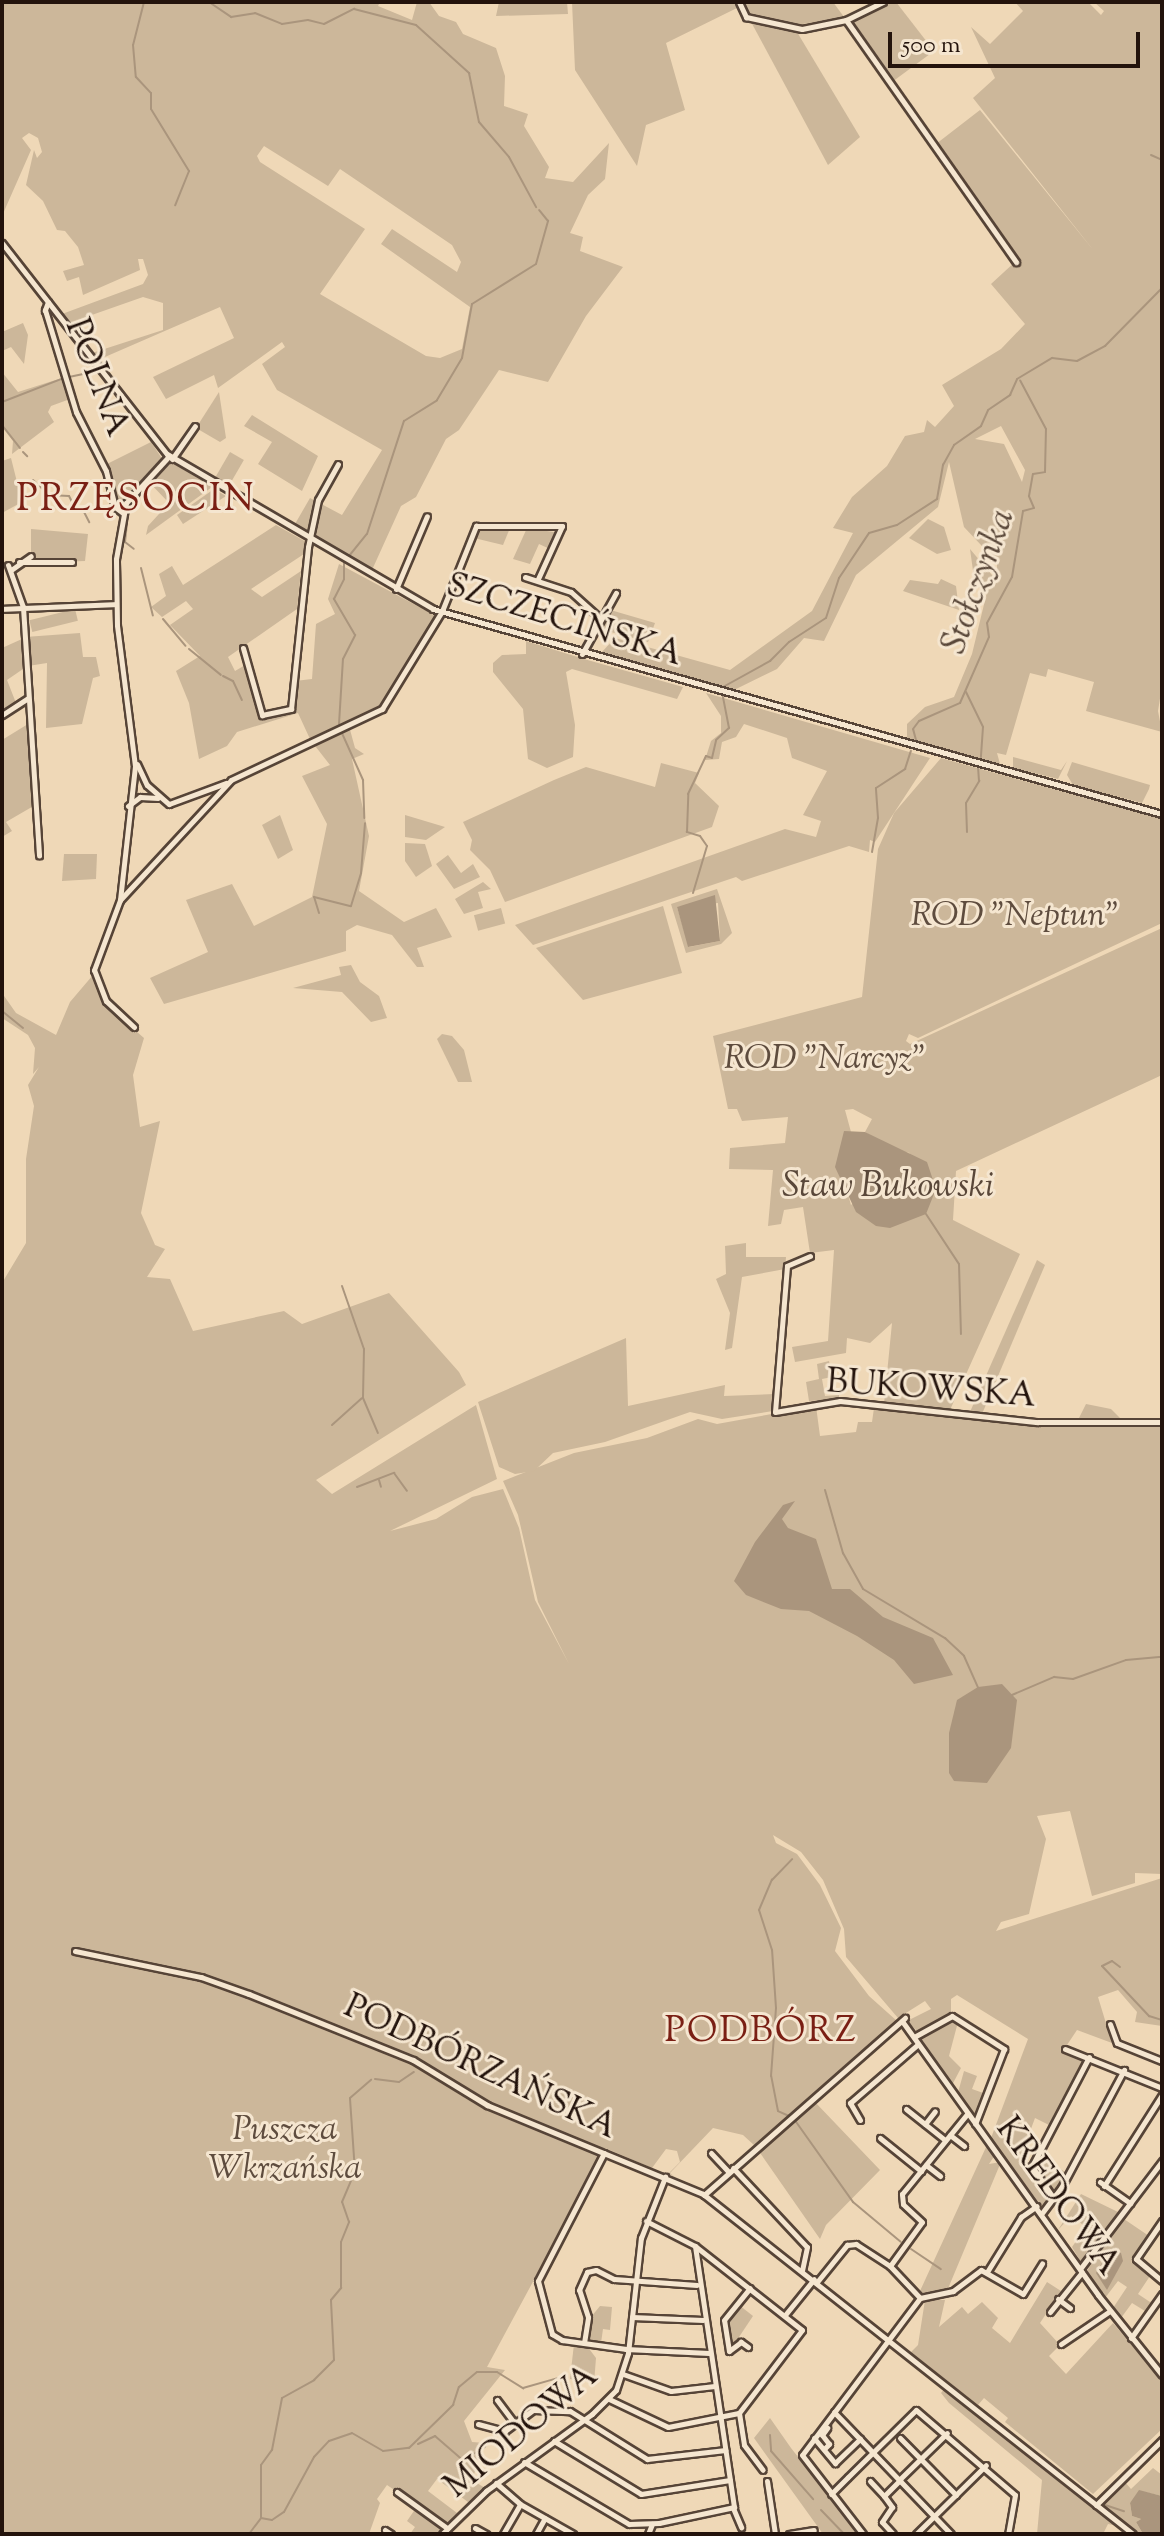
<!DOCTYPE html>
<meta charset="utf-8">
<style>
body{margin:0}
#map{position:relative;width:1164px;height:2536px;overflow:hidden;background:#efd8b7;font-family:"Sorts Mill Goudy",serif}
div>[style]{position:absolute}
[style*='--x']{left:calc(var(--x)*1px);top:calc(var(--y)*1px);width:calc(var(--w)*1px);rotate:calc(var(--a)*1deg)}
.green>*{inset:0;background:#ccb79a;transform-origin:0 0}
.water>*{inset:0;background:#aa957d}
.stream>*{height:2px;margin:-1px;padding:0 1px;transform-origin:1px;border-radius:1px;background:#aa957d}
.roads{filter:drop-shadow(2px 0 #564437) drop-shadow(-2px 0 #564437) drop-shadow(0 2px #564437) drop-shadow(0 -2px #564437)}
.minor>*{height:5px;margin:-2.5px;padding:0 2.5px;transform-origin:2.5px;border-radius:2.5px;background:#f5e6d0}
span{translate:-50% -50%;white-space:nowrap;text-align:center;line-height:1.15;-webkit-text-stroke:6px #f5e6d0;paint-order:stroke}
.street-label{font-size:34px;color:#23130c}
.park-label{font-size:34px;color:#5e4c3e;font-style:italic}
.water-label{font-size:36px;color:#594739;font-style:italic}
.neighbourhood-label{font-size:36px;color:#7a1f14;letter-spacing:2px}
.quarter-label{font-size:38px;color:#7a1f14;letter-spacing:2px}
.frame{position:absolute;inset:0;border:4px solid #23130c;pointer-events:none}
.scale{position:absolute;left:888px;top:32px;width:252px;height:36px;box-sizing:border-box;border:4px solid #23130c;border-top:0;padding-left:10px;font-size:24px;line-height:28px;white-space:nowrap;color:#23130c;-webkit-text-stroke:6px #f5e6d0;paint-order:stroke}
</style>
<div id="map">
<div class="green">
<div style="clip-path:polygon(evenodd,2px 2px,380px 2px,378px 6px,412px 20px,417px 2px,429px 2px,439px 16px,456px 22px,463px 34px,496px 48px,505px 76px,504px 106px,528px 114px,524px 126px,549px 167px,545px 178px,573px 182px,609px 143px,605px 179px,588px 195px,570px 233px,583px 237px,580px 251px,623px 267px,586px 316px,548px 382px,499px 370px,459px 430px,446px 439px,416px 497px,401px 506px,372px 570px,295px 524px,310px 498px,342px 515px,382px 450px,277px 390px,262px 364px,285px 347px,282px 342px,218px 388px,214px 375px,166px 399px,153px 377px,234px 338px,220px 307px,98px 360px,92px 353px,163px 330px,163px 303px,143px 297px,69px 323px,62px 314px,143px 284px,148px 275px,143px 259px,138px 259px,140px 270px,83px 295px,79px 277px,67px 281px,63px 271px,84px 265px,78px 247px,65px 231px,57px 230px,43px 201px,26px 185px,34px 150px,37px 158px,42px 152px,38px 138px,29px 133px,22px 138px,31px 150px,2px 216px,2px 2px,264px 146px,328px 186px,340px 169px,452px 245px,461px 262px,457px 272px,392px 229px,381px 244px,470px 307px,462px 349px,440px 358px,426px 356px,320px 294px,365px 229px,260px 162px,257px 156px,264px 146px)"></div>
<div style="clip-path:polygon(499px 2px,567px 2px,568px 14px,496px 16px)"></div>
<div style="clip-path:polygon(572px 2px,737px 2px,739px 7px,666px 43px,685px 110px,646px 125px,637px 166px,575px 70px)"></div>
<div style="clip-path:polygon(741px 2px,833px 2px,844px 17px,785px 27px,748px 14px)"></div>
<div style="clip-path:polygon(885px 2px,896px 2px,934px 51px,892px 82px,849px 21px)"></div>
<div style="clip-path:polygon(evenodd,1015px 2px,1088px 2px,1101px 15px,1104px 11px,1094px 2px,1162px 2px,1162px 686px,1158px 711px,1162px 732px,1086px 711px,1094px 682px,1048px 669px,1046px 677px,1030px 673px,1006px 755px,997px 753px,1000px 764px,907px 739px,907px 724px,925px 707px,954px 697px,972px 654px,987px 592px,975px 585px,970px 549px,997px 581px,997px 562px,964px 527px,949px 462px,938px 507px,856px 575px,824px 641px,804px 638px,777px 669px,732px 691px,600px 654px,615px 638px,730px 670px,812px 611px,853px 533px,833px 528px,852px 497px,887px 466px,905px 436px,924px 432px,927px 420px,935px 427px,954px 406px,942px 385px,1001px 349px,1025px 324px,991px 284px,1016px 261px,936px 144px,980px 110px,1094px 251px,973px 98px,995px 78px,971px 27px,990px 44px,1023px 11px,1015px 2px,1001px 426px,1025px 470px,1022px 482px,1004px 444px,975px 439px,1001px 426px)"></div>
<div style="clip-path:polygon(750px 20px,797px 32px,860px 137px,828px 165px)"></div>
<div style="clip-path:polygon(23px 323px,28px 335px,24px 364px,11px 347px,2px 351px,2px 332px)"></div>
<div style="clip-path:polygon(2px 372px,18px 392px,65px 377px,70px 399px,51px 406px,48px 412px,54px 422px,12px 454px,13px 441px,2px 427px)"></div>
<div style="clip-path:polygon(219px 392px,226px 438px,220px 442px,196px 428px)"></div>
<div style="clip-path:polygon(252px 415px,318px 456px,302px 491px,258px 464px,272px 442px,244px 426px)"></div>
<div style="clip-path:polygon(151px 442px,163px 460px,119px 508px,107px 464px)"></div>
<div style="left:230px;top:452px;width:16px;height:31px;rotate:30deg"></div>
<div style="clip-path:polygon(11px 458px,22px 502px,2px 513px,2px 461px)"></div>
<div style="clip-path:polygon(171px 462px,212px 487px,146px 535px,148px 526px,169px 503px,148px 481px)"></div>
<div style="clip-path:polygon(214px 489px,226px 496px,183px 524px,177px 515px)"></div>
<div style="clip-path:polygon(928px 519px,944px 527px,951px 550px,937px 554px,909px 538px)"></div>
<div style="clip-path:polygon(276px 525px,308px 543px,304px 554px,251px 589px,262px 597px,301px 571px,297px 609px,228px 657px,235px 671px,247px 664px,260px 719px,293px 710px,295px 681px,312px 679px,316px 624px,335px 614px,328px 599px,339px 564px,436px 616px,378px 709px,310px 739px,298px 713px,237px 732px,227px 746px,199px 759px,189px 703px,176px 671px,200px 656px,170px 625px,193px 609px,186px 601px,162px 617px,151px 607px,166px 596px,159px 574px,172px 566px,183px 585px)"></div>
<div style="clip-path:polygon(478px 527px,510px 528px,503px 545px,474px 538px)"></div>
<div style="clip-path:polygon(527px 528px,560px 533px,552px 550px,539px 544px,530px 564px,513px 559px)"></div>
<div style="clip-path:polygon(31px 529px,88px 534px,85px 561px,31px 563px)"></div>
<div style="clip-path:polygon(941px 579px,956px 586px,959px 610px,903px 591px,910px 580px,938px 584px)"></div>
<div style="left:75px;top:609px;width:12px;height:47px;rotate:76deg"></div>
<div style="clip-path:polygon(607px 609px,655px 623px,648px 642px,596px 628px)"></div>
<div style="clip-path:polygon(80px 633px,83px 657px,96px 657px,100px 676px,93px 678px,82px 724px,46px 728px,47px 663px,28px 666px,25px 637px)"></div>
<div style="clip-path:polygon(22px 639px,23px 669px,7px 680px,16px 703px,2px 712px,2px 648px)"></div>
<div style="clip-path:polygon(526px 641px,584px 659px,683px 687px,677px 699px,572px 669px,566px 672px,575px 725px,573px 757px,547px 768px,528px 759px,523px 709px,493px 672px,493px 663px,502px 655px,526px 654px)"></div>
<div style="clip-path:polygon(706px 693px,930px 758px,875px 842px,870px 840px,869px 852px,849px 846px,742px 881px,736px 877px,533px 945px,515px 925px,785px 829px,816px 837px,821px 821px,803px 815px,827px 771px,792px 758px,787px 738px,744px 724px,736px 737px,722px 742px,719px 759px,705px 760px,711px 741px,721px 733px,721px 716px)"></div>
<div style="clip-path:polygon(28px 724px,37px 804px,6px 822px,12px 831px,2px 837px,2px 740px)"></div>
<div style="clip-path:polygon(349px 726px,355px 748px,364px 754px,352px 759px,369px 836px,359px 891px,404px 922px,436px 908px,452px 937px,417px 948px,424px 967px,417px 967px,392px 935px,357px 925px,346px 931px,346px 951px,164px 1004px,150px 978px,208px 952px,186px 900px,232px 884px,254px 926px,312px 897px,327px 824px,302px 776px,330px 765px,312px 742px)"></div>
<div style="clip-path:polygon(1013px 757px,1061px 770px,1067px 761px,1058px 779px,1013px 768px)"></div>
<div style="clip-path:polygon(evenodd,941px 758px,1162px 819px,1162px 923px,918px 1038px,909px 1034px,906px 1041px,910px 1044px,1162px 928px,1162px 1075px,956px 1171px,953px 1220px,1020px 1254px,950px 1410px,923px 1413px,1034px 1423px,1162px 1426px,1162px 1874px,1135px 1873px,1135px 1883px,1092px 1896px,1070px 1811px,1037px 1816px,1046px 1839px,1029px 1914px,1001px 1922px,996px 1931px,1162px 1878px,1162px 2026px,1135px 2022px,1137px 2012px,1118px 1990px,1098px 1997px,1112px 2043px,1077px 2030px,1063px 2051px,1085px 2062px,1051px 2126px,1035px 2118px,1022px 2153px,1050px 2199px,1046px 2206px,1040px 2204px,991px 2138px,1028px 2039px,957px 1995px,951px 1999px,951px 2013px,918px 2032px,907px 2021px,931px 2009px,925px 2001px,898px 2018px,846px 1957px,844px 1929px,823px 1880px,801px 1852px,773px 1835px,776px 1843px,797px 1854px,820px 1885px,841px 1928px,835px 1951px,869px 1996px,897px 2021px,755px 2146px,743px 2135px,713px 2128px,670px 2173px,677px 2179px,669px 2173px,680px 2162px,677px 2151px,666px 2149px,652px 2168px,605px 2148px,487px 2367px,505px 2370px,464px 2421px,472px 2442px,485px 2443px,472px 2480px,485px 2488px,468px 2502px,437px 2479px,428px 2491px,457px 2513px,446px 2525px,387px 2485px,377px 2499px,380px 2503px,369px 2534px,2px 2534px,2px 1283px,26px 1243px,26px 1159px,34px 1106px,28px 1085px,39px 1067px,33px 1074px,35px 1048px,28px 1035px,2px 1018px,2px 993px,16px 1013px,56px 1035px,70px 1002px,93px 975px,108px 1007px,144px 1038px,133px 1075px,140px 1127px,160px 1121px,141px 1213px,155px 1245px,165px 1249px,147px 1277px,170px 1279px,193px 1331px,284px 1311px,302px 1324px,389px 1293px,459px 1372px,466px 1385px,316px 1480px,332px 1494px,476px 1405px,497px 1479px,390px 1531px,436px 1519px,472px 1497px,503px 1489px,519px 1528px,535px 1600px,569px 1664px,538px 1602px,518px 1515px,503px 1481px,574px 1453px,647px 1438px,698px 1419px,717px 1424px,816px 1406px,820px 1436px,856px 1432px,858px 1422px,872px 1422px,874px 1408px,916px 1412px,914px 1407px,884px 1404px,892px 1323px,870px 1343px,847px 1338px,846px 1353px,795px 1362px,792px 1347px,828px 1341px,834px 1250px,810px 1253px,803px 1207px,784px 1210px,781px 1224px,768px 1226px,773px 1170px,729px 1169px,730px 1148px,785px 1143px,788px 1117px,742px 1121px,737px 1109px,728px 1109px,713px 1036px,862px 997px,878px 849px,894px 813px,941px 758px,853px 1109px,872px 1119px,865px 1132px,894px 1150px,910px 1153px,851px 1205px,847px 1191px,851px 1132px,845px 1110px,853px 1109px)"></div>
<div style="clip-path:polygon(1072px 762px,1150px 785px,1149px 789px,1142px 803px,1073px 785px,1067px 775px)"></div>
<div style="clip-path:polygon(661px 763px,699px 773px,695px 783px,719px 806px,712px 827px,505px 902px,490px 870px,470px 850px,472px 840px,463px 822px,554px 780px,586px 767px,655px 787px)"></div>
<div style="clip-path:polygon(280px 815px,293px 850px,278px 859px,262px 825px)"></div>
<div style="clip-path:polygon(405px 815px,445px 827px,426px 840px,405px 837px)"></div>
<div style="clip-path:polygon(405px 843px,425px 844px,432px 866px,416px 877px,405px 861px)"></div>
<div style="clip-path:polygon(64px 854px,97px 854px,96px 879px,62px 881px)"></div>
<div style="clip-path:polygon(448px 855px,461px 873px,473px 864px,480px 877px,454px 889px,436px 864px)"></div>
<div style="clip-path:polygon(483px 882px,491px 889px,478px 892px,483px 908px,464px 914px,455px 899px)"></div>
<div style="clip-path:polygon(evenodd,717px 889px,732px 933px,721px 944px,686px 953px,671px 904px,717px 889px,718px 903px,720px 941px,689px 947px,677px 907px,718px 903px)"></div>
<div style="clip-path:polygon(663px 906px,682px 973px,583px 1000px,536px 948px)"></div>
<div style="left:501px;top:908px;width:16px;height:28px;rotate:75deg"></div>
<div style="clip-path:polygon(351px 965px,360px 982px,379px 996px,387px 1018px,371px 1022px,342px 992px,293px 988px,341px 975px,339px 967px)"></div>
<div style="clip-path:polygon(442px 1034px,452px 1036px,464px 1050px,472px 1082px,458px 1082px,437px 1039px)"></div>
<div style="clip-path:polygon(746px 1243px,746px 1257px,786px 1257px,785px 1269px,742px 1277px,732px 1348px,725px 1350px,730px 1313px,716px 1279px,726px 1274px,725px 1246px)"></div>
<div style="clip-path:polygon(1037px 1260px,1045px 1265px,982px 1414px,970px 1412px)"></div>
<div style="clip-path:polygon(626px 1338px,628px 1406px,725px 1385px,724px 1396px,774px 1394px,773px 1411px,722px 1419px,690px 1412px,605px 1442px,553px 1453px,534px 1471px,515px 1474px,499px 1467px,478px 1402px)"></div>
<div style="clip-path:polygon(829px 1361px,832px 1377px,822px 1379px,825px 1396px,839px 1395px,839px 1399px,809px 1401px,806px 1382px,819px 1379px,817px 1364px)"></div>
<div style="clip-path:polygon(1086px 1404px,1111px 1409px,1122px 1420px,1078px 1420px)"></div>
<div style="clip-path:polygon(948px 2020px,958px 2022px,949px 2056px,961px 2068px,951px 2087px,920px 2040px)"></div>
<div style="clip-path:polygon(964px 2071px,977px 2076px,972px 2089px,986px 2094px,978px 2115px,973px 2116px,957px 2096px)"></div>
<div style="clip-path:polygon(814px 2101px,880px 2170px,826px 2225px,820px 2239px,758px 2150px)"></div>
<div style="clip-path:polygon(987px 2145px,995px 2155px,989px 2164px,1001px 2162px,947px 2291px,925px 2295px,920px 2291px)"></div>
<div style="clip-path:polygon(1039px 2159px,1066px 2172px,1055px 2193px,1035px 2166px)"></div>
<div style="clip-path:polygon(1081px 2194px,1118px 2212px,1082px 2264px,1072px 2247px,1086px 2227px,1071px 2216px,1058px 2230px)"></div>
<div style="clip-path:polygon(1121px 2217px,1149px 2236px,1131px 2262px,1150px 2276px,1138px 2294px,1150px 2302px,1156px 2298px,1145px 2311px,1132px 2303px,1121px 2318px,1113px 2308px,1127px 2287px,1118px 2281px,1105px 2298px,1087px 2271px)"></div>
<div style="clip-path:polygon(1047px 2282px,1061px 2291px,1040px 2323px,1060px 2345px,1049px 2356px,1066px 2374px,1113px 2323px,1162px 2381px,1162px 2429px,1093px 2494px,1005px 2422px,1008px 2418px,984px 2398px,978px 2405px,911px 2352px,918px 2345px,925px 2300px,945px 2300px,939px 2327px,962px 2307px,968px 2314px,982px 2302px,998px 2318px,992px 2328px,1010px 2343px)"></div>
<div style="clip-path:polygon(739px 2305px,753px 2316px,733px 2346px,726px 2320px)"></div>
<div style="clip-path:polygon(600px 2306px,612px 2307px,610px 2330px,603px 2329px,601px 2343px,589px 2341px,591px 2317px)"></div>
<div style="clip-path:polygon(574px 2344px,587px 2346px,596px 2358px,594px 2383px,570px 2379px)"></div>
<div style="clip-path:polygon(945px 2388px,1117px 2526px,1108px 2524px,1103px 2534px,1037px 2534px,1042px 2480px,949px 2403px,941px 2393px)"></div>
<div style="clip-path:polygon(770px 2418px,791px 2448px,859px 2534px,823px 2534px,754px 2438px)"></div>
<div style="clip-path:polygon(1153px 2468px,1162px 2475px,1162px 2496px,1145px 2492px,1130px 2503px,1132px 2516px,1141px 2519px,1136px 2522px,1143px 2534px,1138px 2534px,1103px 2505px,1125px 2482px,1131px 2489px)"></div>
<div style="clip-path:polygon(416px 2508px,442px 2527px,437px 2534px,410px 2534px,415px 2527px,407px 2521px)"></div>
</div>
<div class="water">
<div style="clip-path:polygon(715px 895px,720px 941px,688px 947px,677px 907px)"></div>
<div style="clip-path:polygon(844px 1131px,865px 1132px,927px 1162px,936px 1189px,926px 1214px,890px 1228px,876px 1226px,856px 1212px,835px 1167px)"></div>
<div style="clip-path:polygon(795px 1501px,782px 1519px,788px 1528px,816px 1539px,832px 1589px,850px 1589px,883px 1617px,933px 1638px,953px 1675px,914px 1684px,894px 1660px,857px 1636px,809px 1611px,781px 1609px,746px 1595px,734px 1581px,755px 1542px,783px 1505px)"></div>
<div style="clip-path:polygon(1002px 1684px,1017px 1700px,1011px 1748px,987px 1783px,954px 1781px,949px 1773px,949px 1733px,957px 1700px,978px 1687px)"></div>
<div style="clip-path:polygon(1111px 2248px,1121px 2253px,1123px 2261px,1107px 2290px,1096px 2273px)"></div>
<div style="clip-path:polygon(1139px 2490px,1162px 2496px,1160px 2534px,1143px 2534px,1136px 2522px,1141px 2519px,1132px 2516px,1130px 2503px)"></div>
</div>
<div class="stream">
<div style="--x:144;--y:2;--w:44;--a:104.3"></div>
<div style="--x:133;--y:45;--w:32;--a:85"></div>
<div style="--x:136;--y:77;--w:22;--a:47"></div>
<div style="--x:151;--y:93;--w:16;--a:90"></div>
<div style="--x:151;--y:109;--w:73;--a:58.5"></div>
<div style="--x:189;--y:171;--w:37;--a:112"></div>
<div style="--x:209;--y:2;--w:27;--a:34"></div>
<div style="--x:231;--y:17;--w:24;--a:-9"></div>
<div style="--x:255;--y:13;--w:29;--a:22"></div>
<div style="--x:282;--y:24;--w:26;--a:-9"></div>
<div style="--x:308;--y:20;--w:16;--a:14"></div>
<div style="--x:324;--y:24;--w:34;--a:-27"></div>
<div style="--x:354;--y:9;--w:64;--a:14.5"></div>
<div style="--x:416;--y:25;--w:72;--a:42.2"></div>
<div style="--x:469;--y:73;--w:50;--a:78.5"></div>
<div style="--x:479;--y:122;--w:46;--a:49.4"></div>
<div style="--x:509;--y:157;--w:57;--a:61.6"></div>
<div style="--x:1151;--y:155;--w:12;--a:24"></div>
<div style="--x:69;--y:377;--w:29;--a:-12"></div>
<div style="--x:2;--y:402;--w:66;--a:-21.2"></div>
<div style="--x:2;--y:425;--w:29;--a:52"></div>
<div style="--x:23;--y:452;--w:6;--a:45"></div>
<div style="--x:33;--y:480;--w:22;--a:43"></div>
<div style="--x:49;--y:495;--w:20;--a:3"></div>
<div style="--x:69;--y:496;--w:9;--a:63"></div>
<div style="--x:82;--y:508;--w:16;--a:63"></div>
<div style="--x:127;--y:523;--w:19;--a:96"></div>
<div style="--x:125;--y:542;--w:11;--a:38"></div>
<div style="--x:349;--y:556;--w:28;--a:-51"></div>
<div style="--x:367;--y:534;--w:119;--a:-71.9"></div>
<div style="--x:404;--y:421;--w:39;--a:-32"></div>
<div style="--x:437;--y:400;--w:49;--a:-59.2"></div>
<div style="--x:462;--y:358;--w:55;--a:-79.5"></div>
<div style="--x:472;--y:304;--w:75;--a:-32"></div>
<div style="--x:536;--y:264;--w:45;--a:-74.4"></div>
<div style="--x:548;--y:221;--w:14;--a:-129"></div>
<div style="--x:141;--y:568;--w:49;--a:76"></div>
<div style="--x:163;--y:619;--w:35;--a:50"></div>
<div style="--x:189;--y:649;--w:41;--a:39.1"></div>
<div style="--x:223;--y:676;--w:11;--a:27"></div>
<div style="--x:233;--y:681;--w:21;--a:65"></div>
<div style="--x:723;--y:687;--w:54;--a:-29"></div>
<div style="--x:770;--y:661;--w:27;--a:-45"></div>
<div style="--x:789;--y:642;--w:44;--a:-33"></div>
<div style="--x:826;--y:618;--w:42;--a:-72"></div>
<div style="--x:839;--y:578;--w:54;--a:-56.3"></div>
<div style="--x:869;--y:533;--w:29;--a:-16"></div>
<div style="--x:897;--y:525;--w:48;--a:-33"></div>
<div style="--x:937;--y:499;--w:35;--a:-80"></div>
<div style="--x:943;--y:465;--w:23;--a:-61"></div>
<div style="--x:954;--y:445;--w:33;--a:-35"></div>
<div style="--x:981;--y:426;--w:17;--a:-66"></div>
<div style="--x:988;--y:410;--w:27;--a:-34"></div>
<div style="--x:1010;--y:395;--w:17;--a:-66"></div>
<div style="--x:1017;--y:379;--w:41;--a:-31"></div>
<div style="--x:1052;--y:358;--w:25;--a:7"></div>
<div style="--x:1077;--y:361;--w:32;--a:-28"></div>
<div style="--x:1105;--y:346;--w:81;--a:-45.5"></div>
<div style="--x:966;--y:692;--w:39;--a:64"></div>
<div style="--x:983;--y:727;--w:30;--a:94"></div>
<div style="--x:339;--y:724;--w:65;--a:-86.5"></div>
<div style="--x:343;--y:659;--w:27;--a:-63"></div>
<div style="--x:355;--y:635;--w:42;--a:-120.3"></div>
<div style="--x:334;--y:599;--w:22;--a:-63"></div>
<div style="--x:344;--y:579;--w:16;--a:-90"></div>
<div style="--x:341;--y:731;--w:54;--a:65.8"></div>
<div style="--x:363;--y:780;--w:38;--a:88"></div>
<div style="--x:916;--y:740;--w:11;--a:-105"></div>
<div style="--x:913;--y:729;--w:10;--a:-53"></div>
<div style="--x:919;--y:721;--w:45;--a:-23.7"></div>
<div style="--x:960;--y:703;--w:72;--a:-66.3"></div>
<div style="--x:989;--y:637;--w:14;--a:-98"></div>
<div style="--x:987;--y:623;--w:52;--a:-61.5"></div>
<div style="--x:1012;--y:577;--w:67;--a:-80.5"></div>
<div style="--x:1023;--y:511;--w:11;--a:-15"></div>
<div style="--x:1034;--y:508;--w:13;--a:-113"></div>
<div style="--x:1029;--y:496;--w:22;--a:-80"></div>
<div style="--x:1033;--y:474;--w:12;--a:-9"></div>
<div style="--x:1045;--y:472;--w:43;--a:-88.7"></div>
<div style="--x:1046;--y:429;--w:55;--a:-118"></div>
<div style="--x:967;--y:832;--w:29;--a:-92"></div>
<div style="--x:966;--y:803;--w:26;--a:-59"></div>
<div style="--x:979;--y:781;--w:13;--a:-94"></div>
<div style="--x:872;--y:852;--w:35;--a:-80"></div>
<div style="--x:878;--y:818;--w:30;--a:-94"></div>
<div style="--x:876;--y:788;--w:35;--a:-33"></div>
<div style="--x:905;--y:769;--w:19;--a:-72"></div>
<div style="--x:693;--y:893;--w:49;--a:-73.4"></div>
<div style="--x:707;--y:846;--w:12;--a:-125"></div>
<div style="--x:700;--y:836;--w:14;--a:-163"></div>
<div style="--x:687;--y:832;--w:38;--a:-88"></div>
<div style="--x:688;--y:794;--w:42;--a:-64.7"></div>
<div style="--x:706;--y:756;--w:6;--a:18"></div>
<div style="--x:712;--y:758;--w:18;--a:-77"></div>
<div style="--x:716;--y:740;--w:18;--a:-43"></div>
<div style="--x:729;--y:728;--w:32;--a:-101"></div>
<div style="--x:319;--y:913;--w:17;--a:-107"></div>
<div style="--x:314;--y:897;--w:38;--a:14"></div>
<div style="--x:351;--y:906;--w:34;--a:-73"></div>
<div style="--x:361;--y:873;--w:50;--a:-85.4"></div>
<div style="--x:2;--y:1011;--w:27;--a:39"></div>
<div style="--x:926;--y:1214;--w:60;--a:56.6"></div>
<div style="--x:959;--y:1264;--w:70;--a:88.4"></div>
<div style="--x:342;--y:1286;--w:67;--a:70.8"></div>
<div style="--x:364;--y:1349;--w:49;--a:91.2"></div>
<div style="--x:363;--y:1398;--w:38;--a:67"></div>
<div style="--x:332;--y:1425;--w:40;--a:-42"></div>
<div style="--x:379;--y:1480;--w:7;--a:74"></div>
<div style="--x:357;--y:1487;--w:40;--a:-21"></div>
<div style="--x:394;--y:1473;--w:22;--a:54"></div>
<div style="--x:825;--y:1490;--w:66;--a:74.1"></div>
<div style="--x:843;--y:1553;--w:41;--a:60.9"></div>
<div style="--x:863;--y:1589;--w:96;--a:30.9"></div>
<div style="--x:945;--y:1638;--w:26;--a:43"></div>
<div style="--x:964;--y:1656;--w:34;--a:66"></div>
<div style="--x:1012;--y:1695;--w:46;--a:-23.2"></div>
<div style="--x:1054;--y:1677;--w:19;--a:6"></div>
<div style="--x:1073;--y:1679;--w:56;--a:-19.7"></div>
<div style="--x:1126;--y:1660;--w:36;--a:-5"></div>
<div style="--x:1120;--y:1967;--w:10;--a:-143"></div>
<div style="--x:1112;--y:1961;--w:11;--a:153"></div>
<div style="--x:1102;--y:1966;--w:69;--a:46.8"></div>
<div style="--x:1149;--y:2016;--w:14;--a:17"></div>
<div style="--x:375;--y:2079;--w:24;--a:7"></div>
<div style="--x:399;--y:2082;--w:18;--a:-34"></div>
<div style="--x:789;--y:2116;--w:12;--a:-156"></div>
<div style="--x:778;--y:2111;--w:36;--a:-101"></div>
<div style="--x:771;--y:2076;--w:68;--a:-85.8"></div>
<div style="--x:776;--y:2008;--w:58;--a:-93.9"></div>
<div style="--x:772;--y:1950;--w:42;--a:-108"></div>
<div style="--x:759;--y:1910;--w:33;--a:-67"></div>
<div style="--x:772;--y:1880;--w:29;--a:-46"></div>
<div style="--x:794;--y:2119;--w:102;--a:54.6"></div>
<div style="--x:853;--y:2202;--w:62;--a:39.8"></div>
<div style="--x:911;--y:2249;--w:36;--a:34"></div>
<div style="--x:770;--y:2435;--w:16;--a:86"></div>
<div style="--x:771;--y:2451;--w:64;--a:48.8"></div>
<div style="--x:418;--y:2444;--w:19;--a:-25"></div>
<div style="--x:435;--y:2436;--w:37;--a:41"></div>
<div style="--x:463;--y:2460;--w:26;--a:-31"></div>
<div style="--x:1105;--y:2505;--w:20;--a:18"></div>
<div style="--x:821;--y:2510;--w:33;--a:46"></div>
<div style="--x:261;--y:2518;--w:53;--a:-90"></div>
<div style="--x:261;--y:2465;--w:19;--a:-54"></div>
<div style="--x:272;--y:2450;--w:53;--a:-79.1"></div>
<div style="--x:282;--y:2398;--w:37;--a:-29"></div>
<div style="--x:314;--y:2380;--w:28;--a:-45"></div>
<div style="--x:334;--y:2360;--w:60;--a:-92.9"></div>
<div style="--x:331;--y:2300;--w:16;--a:-50"></div>
<div style="--x:341;--y:2288;--w:46;--a:-90"></div>
<div style="--x:341;--y:2242;--w:22;--a:-68"></div>
<div style="--x:349;--y:2222;--w:21;--a:-109"></div>
<div style="--x:342;--y:2202;--w:33;--a:-67"></div>
<div style="--x:355;--y:2172;--w:74;--a:-93.9"></div>
<div style="--x:350;--y:2098;--w:28;--a:-41"></div>
<div style="--x:249;--y:2534;--w:20;--a:-53"></div>
<div style="--x:261;--y:2518;--w:11;--a:10"></div>
<div style="--x:272;--y:2520;--w:14;--a:-34"></div>
<div style="--x:284;--y:2512;--w:63;--a:-61.4"></div>
<div style="--x:314;--y:2457;--w:22;--a:-47"></div>
<div style="--x:329;--y:2441;--w:24;--a:-19"></div>
<div style="--x:352;--y:2433;--w:36;--a:30"></div>
<div style="--x:383;--y:2451;--w:26;--a:-7"></div>
<div style="--x:409;--y:2448;--w:62;--a:-44.3"></div>
<div style="--x:453;--y:2405;--w:19;--a:-72"></div>
<div style="--x:459;--y:2387;--w:23;--a:-40"></div>
<div style="--x:477;--y:2372;--w:20;--a:0"></div>
<div style="--x:497;--y:2372;--w:31;--a:32"></div>
<div style="--x:523;--y:2388;--w:35;--a:-16"></div>
</div>
<div class="roads">
<div class="minor">
<div style="--x:739;--y:2;--w:17;--a:65"></div>
<div style="--x:746;--y:17;--w:57;--a:12.1"></div>
<div style="--x:802;--y:29;--w:45;--a:-11.6"></div>
<div style="--x:846;--y:20;--w:41;--a:-25.9"></div>
<div style="--x:846;--y:20;--w:296;--a:54.9"></div>
<div style="--x:2;--y:243;--w:268;--a:52"></div>
<div style="--x:167;--y:454;--w:308;--a:30.2"></div>
<div style="--x:433;--y:609;--w:757;--a:15.71"></div>
<div style="--x:48;--y:302;--w:9;--a:111"></div>
<div style="--x:45;--y:310;--w:107;--a:73.1"></div>
<div style="--x:76;--y:412;--w:66;--a:63"></div>
<div style="--x:106;--y:471;--w:37;--a:76"></div>
<div style="--x:115;--y:507;--w:10;--a:37"></div>
<div style="--x:172;--y:459;--w:40;--a:-55.1"></div>
<div style="--x:19;--y:562;--w:53;--a:0"></div>
<div style="--x:8;--y:565;--w:45;--a:70.3"></div>
<div style="--x:23;--y:607;--w:249;--a:86.3"></div>
<div style="--x:11;--y:570;--w:24;--a:-35"></div>
<div style="--x:525;--y:577;--w:48;--a:18.1"></div>
<div style="--x:571;--y:592;--w:39;--a:42"></div>
<div style="--x:396;--y:589;--w:79;--a:-67"></div>
<div style="--x:2;--y:609;--w:114;--a:-2.5"></div>
<div style="--x:243;--y:648;--w:70;--a:74.2"></div>
<div style="--x:262;--y:715;--w:30;--a:-12"></div>
<div style="--x:291;--y:709;--w:163;--a:-84"></div>
<div style="--x:308;--y:547;--w:48;--a:-78"></div>
<div style="--x:318;--y:500;--w:41;--a:-60.9"></div>
<div style="--x:582;--y:654;--w:70;--a:-60.9"></div>
<div style="--x:2;--y:715;--w:30;--a:-33"></div>
<div style="--x:137;--y:764;--w:23;--a:65"></div>
<div style="--x:147;--y:785;--w:29;--a:41"></div>
<div style="--x:169;--y:804;--w:61;--a:-20.2"></div>
<div style="--x:128;--y:806;--w:15;--a:-37"></div>
<div style="--x:140;--y:797;--w:18;--a:3"></div>
<div style="--x:120;--y:900;--w:163;--a:-47.2"></div>
<div style="--x:231;--y:780;--w:167;--a:-25.2"></div>
<div style="--x:382;--y:709;--w:115;--a:-58.5"></div>
<div style="--x:442;--y:611;--w:92;--a:-68.2"></div>
<div style="--x:476;--y:526;--w:86;--a:0"></div>
<div style="--x:562;--y:526;--w:58;--a:114.4"></div>
<div style="--x:134;--y:1027;--w:38;--a:-137"></div>
<div style="--x:106;--y:1001;--w:33;--a:-111"></div>
<div style="--x:94;--y:970;--w:75;--a:-69.6"></div>
<div style="--x:120;--y:900;--w:135;--a:-83.6"></div>
<div style="--x:135;--y:766;--w:142;--a:-97.3"></div>
<div style="--x:117;--y:625;--w:66;--a:-90.9"></div>
<div style="--x:116;--y:559;--w:57;--a:-79.9"></div>
<div style="--x:126;--y:503;--w:64;--a:-47.5"></div>
<div style="--x:810;--y:1256;--w:25;--a:157"></div>
<div style="--x:787;--y:1266;--w:146;--a:94.7"></div>
<div style="--x:775;--y:1412;--w:66;--a:-9.6"></div>
<div style="--x:840;--y:1401;--w:199;--a:6.1"></div>
<div style="--x:1038;--y:1422;--w:124;--a:0"></div>
<div style="--x:75;--y:1951;--w:129;--a:11.7"></div>
<div style="--x:201;--y:1977;--w:51;--a:19.5"></div>
<div style="--x:249;--y:1994;--w:177;--a:21.9"></div>
<div style="--x:413;--y:2060;--w:87;--a:31.3"></div>
<div style="--x:487;--y:2105;--w:234;--a:22.4"></div>
<div style="--x:703;--y:2194;--w:548;--a:38.33"></div>
<div style="--x:902;--y:2021;--w:337;--a:54.4"></div>
<div style="--x:1098;--y:2295;--w:102;--a:51.3"></div>
<div style="--x:1110;--y:2024;--w:20;--a:70"></div>
<div style="--x:1117;--y:2043;--w:48;--a:21.8"></div>
<div style="--x:914;--y:2037;--w:43;--a:-28.9"></div>
<div style="--x:952;--y:2016;--w:62;--a:32.4"></div>
<div style="--x:1004;--y:2049;--w:80;--a:111.1"></div>
<div style="--x:1065;--y:2049;--w:105;--a:21.9"></div>
<div style="--x:906;--y:2109;--w:50;--a:38.5"></div>
<div style="--x:860;--y:2120;--w:20;--a:-120"></div>
<div style="--x:850;--y:2103;--w:90;--a:-40.9"></div>
<div style="--x:925;--y:2124;--w:16;--a:-52"></div>
<div style="--x:950;--y:2135;--w:18;--a:38"></div>
<div style="--x:880;--y:2138;--w:53;--a:38.8"></div>
<div style="--x:604;--y:2153;--w:144;--a:117.3"></div>
<div style="--x:538;--y:2281;--w:55;--a:75.2"></div>
<div style="--x:552;--y:2334;--w:12;--a:31"></div>
<div style="--x:562;--y:2340;--w:65;--a:8"></div>
<div style="--x:626;--y:2349;--w:83;--a:2.8"></div>
<div style="--x:711;--y:2153;--w:26;--a:47"></div>
<div style="--x:926;--y:2165;--w:18;--a:38"></div>
<div style="--x:733;--y:2168;--w:108;--a:46.9"></div>
<div style="--x:807;--y:2247;--w:24;--a:102"></div>
<div style="--x:1100;--y:2182;--w:37;--a:35"></div>
<div style="--x:1104;--y:2186;--w:108;--a:-57.5"></div>
<div style="--x:704;--y:2195;--w:268;--a:-41.4"></div>
<div style="--x:1054;--y:2199;--w:40;--a:-124"></div>
<div style="--x:1032;--y:2166;--w:123;--a:-62.4"></div>
<div style="--x:1042;--y:2213;--w:31;--a:-53"></div>
<div style="--x:1061;--y:2188;--w:134;--a:-61.9"></div>
<div style="--x:1162;--y:2221;--w:46;--a:124.4"></div>
<div style="--x:1136;--y:2259;--w:34;--a:40"></div>
<div style="--x:695;--y:2246;--w:136;--a:38.1"></div>
<div style="--x:802;--y:2330;--w:104;--a:127.2"></div>
<div style="--x:739;--y:2413;--w:32;--a:81"></div>
<div style="--x:744;--y:2445;--w:31;--a:53"></div>
<div style="--x:890;--y:2266;--w:54;--a:-54"></div>
<div style="--x:922;--y:2222;--w:26;--a:-137"></div>
<div style="--x:903;--y:2204;--w:10;--a:-96"></div>
<div style="--x:902;--y:2194;--w:103;--a:-50.9"></div>
<div style="--x:1080;--y:2269;--w:136;--a:-52.8"></div>
<div style="--x:987;--y:2272;--w:65;--a:-58.3"></div>
<div style="--x:1021;--y:2217;--w:19;--a:-35"></div>
<div style="--x:817;--y:2282;--w:48;--a:-51"></div>
<div style="--x:847;--y:2245;--w:9;--a:-6"></div>
<div style="--x:856;--y:2244;--w:40;--a:32.9"></div>
<div style="--x:890;--y:2266;--w:44;--a:46.8"></div>
<div style="--x:920;--y:2298;--w:196;--a:126.9"></div>
<div style="--x:802;--y:2455;--w:100;--a:52.3"></div>
<div style="--x:920;--y:2298;--w:34;--a:-12"></div>
<div style="--x:953;--y:2291;--w:35;--a:-37"></div>
<div style="--x:981;--y:2270;--w:48;--a:29.7"></div>
<div style="--x:1023;--y:2294;--w:36;--a:-58"></div>
<div style="--x:1058;--y:2299;--w:15;--a:37"></div>
<div style="--x:1050;--y:2312;--w:51;--a:-51.3"></div>
<div style="--x:785;--y:2315;--w:46;--a:-51.1"></div>
<div style="--x:632;--y:2317;--w:71;--a:2.4"></div>
<div style="--x:1131;--y:2338;--w:54;--a:-54.8"></div>
<div style="--x:584;--y:2343;--w:26;--a:-81"></div>
<div style="--x:588;--y:2317;--w:28;--a:-108"></div>
<div style="--x:579;--y:2290;--w:20;--a:-66"></div>
<div style="--x:587;--y:2272;--w:9;--a:-13"></div>
<div style="--x:596;--y:2270;--w:20;--a:27"></div>
<div style="--x:614;--y:2279;--w:83;--a:4.1"></div>
<div style="--x:1061;--y:2344;--w:59;--a:-34"></div>
<div style="--x:748;--y:2347;--w:9;--a:-144"></div>
<div style="--x:741;--y:2342;--w:15;--a:143"></div>
<div style="--x:729;--y:2351;--w:31;--a:-99"></div>
<div style="--x:724;--y:2320;--w:41;--a:-50.9"></div>
<div style="--x:623;--y:2374;--w:51;--a:19.5"></div>
<div style="--x:671;--y:2391;--w:44;--a:-6.5"></div>
<div style="--x:609;--y:2399;--w:65;--a:25.4"></div>
<div style="--x:668;--y:2427;--w:72;--a:-11.2"></div>
<div style="--x:497;--y:2400;--w:30;--a:53"></div>
<div style="--x:834;--y:2412;--w:169;--a:46.2"></div>
<div style="--x:478;--y:2424;--w:28;--a:15"></div>
<div style="--x:505;--y:2431;--w:35;--a:-37"></div>
<div style="--x:533;--y:2410;--w:37;--a:2"></div>
<div style="--x:570;--y:2411;--w:91;--a:31.9"></div>
<div style="--x:647;--y:2459;--w:79;--a:-6.6"></div>
<div style="--x:814;--y:2438;--w:33;--a:50"></div>
<div style="--x:835;--y:2463;--w:35;--a:-44"></div>
<div style="--x:900;--y:2438;--w:80;--a:45.5"></div>
<div style="--x:554;--y:2441;--w:102;--a:31.3"></div>
<div style="--x:641;--y:2494;--w:90;--a:-8.9"></div>
<div style="--x:825;--y:2448;--w:6;--a:-45"></div>
<div style="--x:829;--y:2444;--w:11;--a:-128"></div>
<div style="--x:822;--y:2435;--w:9;--a:-54"></div>
<div style="--x:524;--y:2462;--w:122;--a:30.6"></div>
<div style="--x:629;--y:2524;--w:30;--a:-2"></div>
<div style="--x:659;--y:2523;--w:77;--a:-12"></div>
<div style="--x:734;--y:2507;--w:264;--a:-98.5"></div>
<div style="--x:695;--y:2246;--w:55;--a:-153"></div>
<div style="--x:848;--y:2477;--w:95;--a:-44.6"></div>
<div style="--x:916;--y:2410;--w:130;--a:40.6"></div>
<div style="--x:1015;--y:2495;--w:40;--a:100"></div>
<div style="--x:899;--y:2480;--w:67;--a:-44.4"></div>
<div style="--x:767;--y:2481;--w:54;--a:81.4"></div>
<div style="--x:870;--y:2481;--w:21;--a:47"></div>
<div style="--x:884;--y:2496;--w:23;--a:-45"></div>
<div style="--x:496;--y:2483;--w:32;--a:41"></div>
<div style="--x:520;--y:2504;--w:61;--a:29.5"></div>
<div style="--x:397;--y:2492;--w:62;--a:35.8"></div>
<div style="--x:831;--y:2494;--w:23;--a:-45"></div>
<div style="--x:884;--y:2496;--w:14;--a:54"></div>
<div style="--x:892;--y:2507;--w:18;--a:124"></div>
<div style="--x:882;--y:2522;--w:16;--a:47"></div>
<div style="--x:1096;--y:2505;--w:93;--a:-44.6"></div>
<div style="--x:733;--y:2508;--w:21;--a:67"></div>
<div style="--x:475;--y:2528;--w:13;--a:29"></div>
<div style="--x:385;--y:2530;--w:7;--a:34"></div>
<div style="--x:442;--y:2534;--w:62;--a:-44.3"></div>
<div style="--x:486;--y:2491;--w:131;--a:-36"></div>
<div style="--x:592;--y:2414;--w:34;--a:-45"></div>
<div style="--x:616;--y:2390;--w:39;--a:-72"></div>
<div style="--x:628;--y:2353;--w:116;--a:-83.6"></div>
<div style="--x:641;--y:2238;--w:66;--a:-68.5"></div>
<div style="--x:503;--y:2534;--w:34;--a:-60"></div>
<div style="--x:536;--y:2534;--w:18;--a:-61"></div>
<div style="--x:648;--y:2534;--w:11;--a:-68"></div>
<div style="--x:789;--y:2534;--w:25;--a:-9"></div>
<div style="--x:916;--y:2534;--w:98;--a:-44.6"></div>
</div>
</div>
<div class="street-label">
<span style="left:96px;top:378px;rotate:69deg">POLNA</span>
<span style="left:564px;top:621px;rotate:17deg">SZCZECIŃSKA</span>
<span style="left:931px;top:1390px;rotate:4deg">BUKOWSKA</span>
<span style="left:480px;top:2068px;rotate:25deg">PODBÓRZAŃSKA</span>
<span style="left:1057px;top:2197px;rotate:54deg">KREDOWA</span>
<span style="left:522px;top:2432px;rotate:-40deg">MIODOWA</span>
</div>
<div class="park-label">
<span style="left:1015px;top:917px">ROD "Neptun"</span>
<span style="left:825px;top:1060px">ROD "Narcyz"</span>
<span style="left:285px;top:2150px">Puszcza<br>Wkrzańska</span>
</div>
<div class="water-label">
<span style="left:980px;top:582px;rotate:-70deg">Stołczynka</span>
<span style="left:888px;top:1188px">Staw Bukowski</span>
</div>
<div class="neighbourhood-label">
<span style="left:761px;top:2033px">PODBÓRZ</span>
</div>
<div class="quarter-label">
<span style="left:136px;top:502px">PRZĘSOCIN</span>
</div>
<div class="frame"></div>
<div class="scale">500 m</div>
</div>
